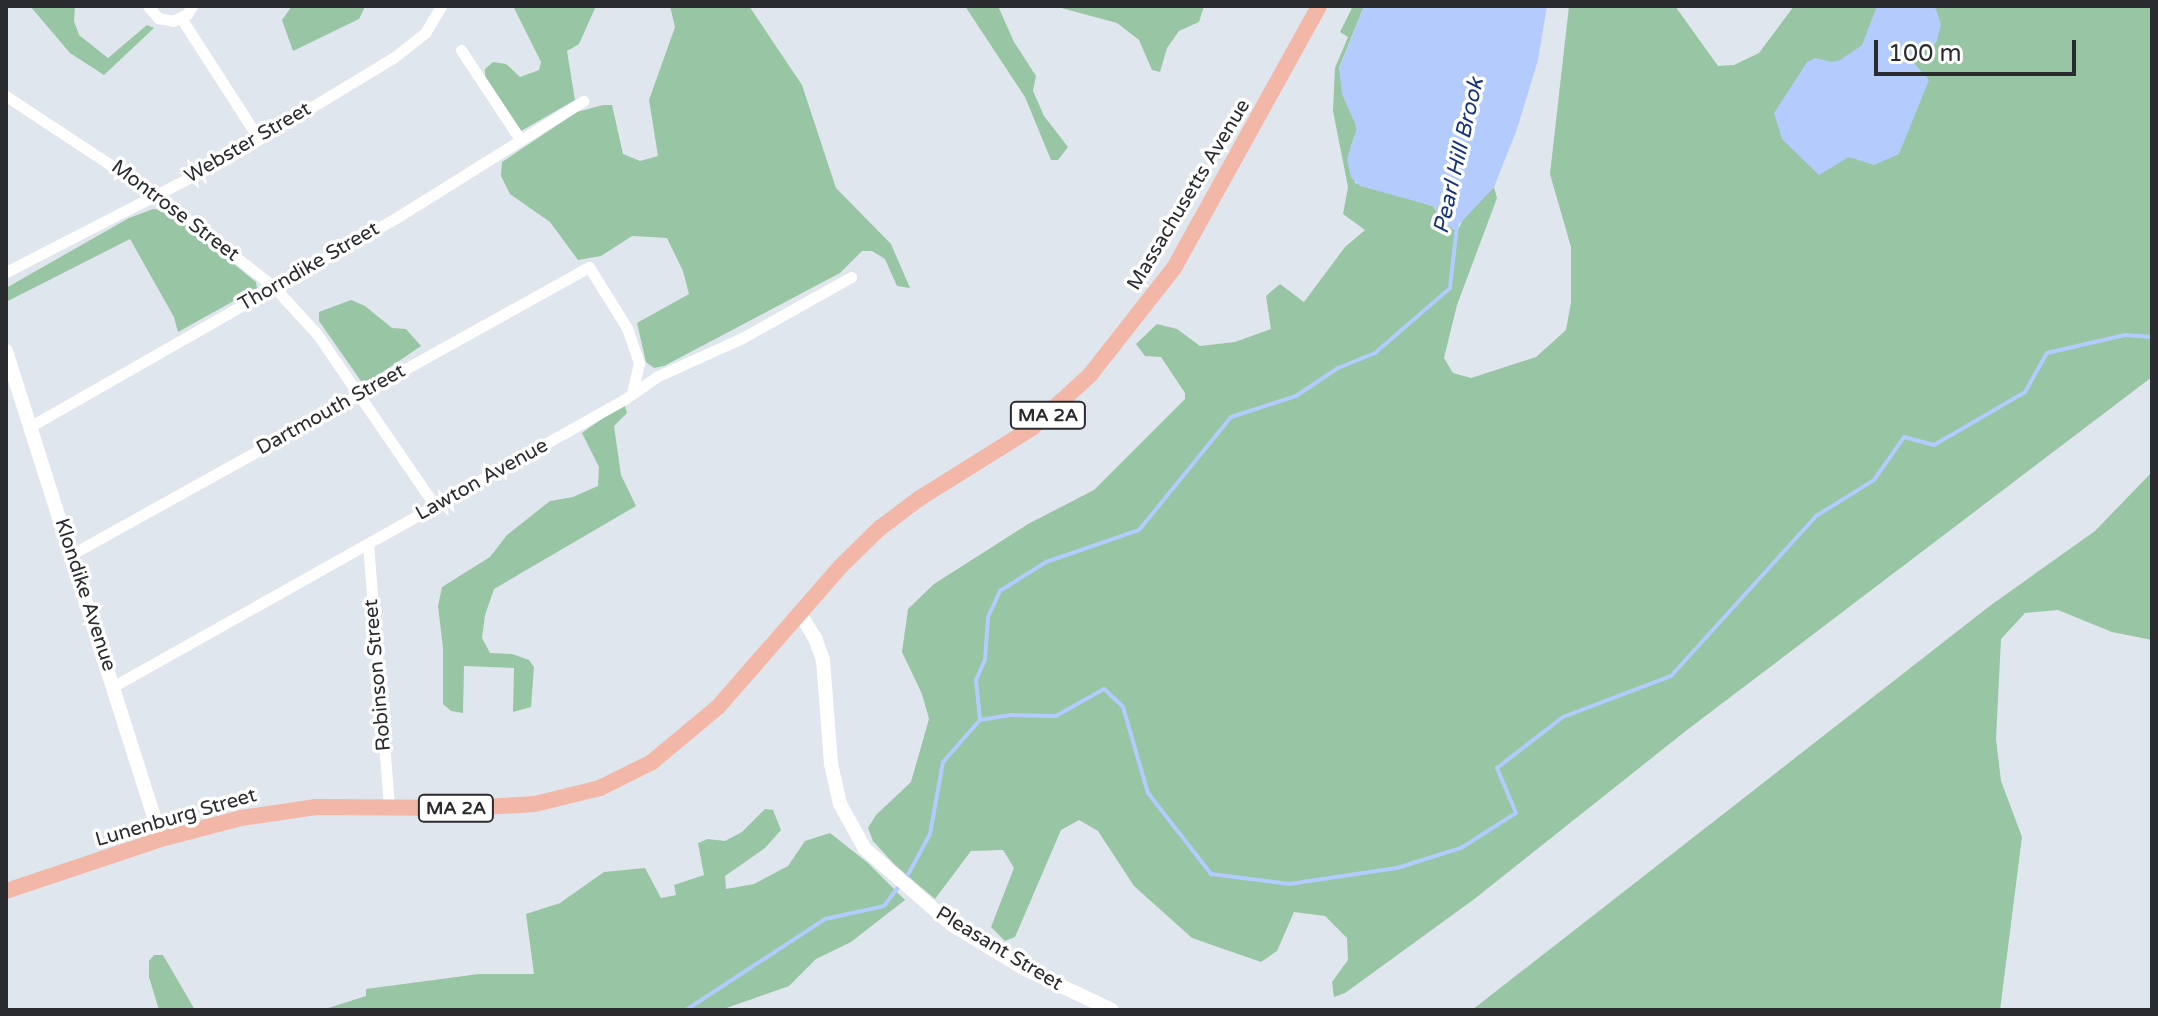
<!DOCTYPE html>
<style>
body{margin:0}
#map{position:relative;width:2158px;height:1016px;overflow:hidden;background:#e0e6ee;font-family:"Varela Round",sans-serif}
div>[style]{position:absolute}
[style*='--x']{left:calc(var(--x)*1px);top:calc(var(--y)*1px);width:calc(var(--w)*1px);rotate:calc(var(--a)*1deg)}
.green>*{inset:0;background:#98c5a3}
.water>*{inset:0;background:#b3ccfd}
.stream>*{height:4px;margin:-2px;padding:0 2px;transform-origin:2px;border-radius:2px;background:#b3ccfd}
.minor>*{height:11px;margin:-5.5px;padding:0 5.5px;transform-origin:5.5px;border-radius:5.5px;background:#fff}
.tertiary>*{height:14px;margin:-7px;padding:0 7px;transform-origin:7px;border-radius:7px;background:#fff}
.primary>*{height:16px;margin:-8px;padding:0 8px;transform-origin:8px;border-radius:8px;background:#f3b7a8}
span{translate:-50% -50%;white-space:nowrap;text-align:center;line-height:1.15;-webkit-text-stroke:7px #fff;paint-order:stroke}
.shield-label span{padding:2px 6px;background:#fff;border:2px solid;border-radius:6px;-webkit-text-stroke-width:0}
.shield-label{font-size:18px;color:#292b2e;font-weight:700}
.street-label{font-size:20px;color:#292b2e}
.water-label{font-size:22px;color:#163378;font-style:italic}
.frame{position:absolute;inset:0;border:8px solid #292b2e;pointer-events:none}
.scale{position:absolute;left:1874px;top:40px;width:202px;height:36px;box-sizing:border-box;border:4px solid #292b2e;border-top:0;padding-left:10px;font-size:24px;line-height:28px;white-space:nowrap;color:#292b2e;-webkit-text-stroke:6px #fff;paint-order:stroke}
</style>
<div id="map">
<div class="green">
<div style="clip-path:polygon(30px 6px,75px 6px,74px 21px,79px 35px,108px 58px,147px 25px,154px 28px,104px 75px,70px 53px)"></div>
<div style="clip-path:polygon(292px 6px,364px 6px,364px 9px,359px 19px,293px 51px,282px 20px)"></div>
<div style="clip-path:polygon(513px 6px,596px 6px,579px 44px,567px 51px,575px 100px,521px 131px,485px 79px,485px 69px,493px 62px,506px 64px,520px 77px,539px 70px,541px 62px)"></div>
<div style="clip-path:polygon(670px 6px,749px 6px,802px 85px,836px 188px,891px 244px,910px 288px,897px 286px,885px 259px,872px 251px,862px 251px,840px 273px,664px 366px,654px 368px,646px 362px,637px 323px,689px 294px,683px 271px,667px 238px,632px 236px,601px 256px,578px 260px,550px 222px,510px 194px,501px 176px,502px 162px,577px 112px,603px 105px,612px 105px,623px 154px,640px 161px,658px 156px,649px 100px,675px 27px)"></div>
<div style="clip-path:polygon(965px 6px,998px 6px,1014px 42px,1036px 76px,1033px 91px,1044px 116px,1068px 147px,1058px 160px,1051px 160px,1025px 97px)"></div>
<div style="clip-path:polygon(1054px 6px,1204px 6px,1199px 22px,1179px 31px,1167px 48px,1160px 72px,1152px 70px,1139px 40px,1117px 23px)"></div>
<div style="clip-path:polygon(1353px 6px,1364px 6px,1339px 68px,1357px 129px,1351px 146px,1355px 183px,1433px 206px,1443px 222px,1459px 228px,1464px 217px,1494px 187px,1497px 198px,1457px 305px,1444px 358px,1453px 373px,1471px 378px,1536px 357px,1566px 330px,1571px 302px,1571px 247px,1550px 174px,1569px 6px,1675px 6px,1718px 66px,1734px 65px,1759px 53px,1794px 6px,2152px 6px,2152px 377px,1687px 730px,1473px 900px,1345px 993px,1334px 997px,1332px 982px,1348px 960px,1347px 938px,1325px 916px,1294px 912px,1277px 951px,1261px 962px,1192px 938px,1134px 886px,1098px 831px,1079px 820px,1061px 830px,1015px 937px,1005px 941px,991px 927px,1014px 868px,1003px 850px,971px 851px,935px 899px,895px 865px,873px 841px,868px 828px,876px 815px,911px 782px,929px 719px,922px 694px,902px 652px,908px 609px,934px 584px,1028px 524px,1094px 490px,1185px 399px,1185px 393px,1161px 357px,1145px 356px,1136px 344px,1157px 324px,1177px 329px,1200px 346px,1235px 342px,1271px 329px,1266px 296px,1280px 284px,1304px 302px,1345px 247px,1365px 230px,1343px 214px,1348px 187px,1333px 111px,1335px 68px,1348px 37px,1340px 32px)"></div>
<div style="clip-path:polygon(153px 209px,167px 210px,256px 282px,257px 288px,178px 332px,174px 317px,130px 239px,6px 302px,6px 288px,129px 218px)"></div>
<div style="clip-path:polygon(351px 300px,365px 306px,392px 328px,406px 329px,421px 346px,371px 380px,361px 381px,319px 321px,319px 312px)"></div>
<div style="clip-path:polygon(624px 403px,627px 413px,614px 426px,621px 475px,636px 506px,494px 589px,485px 615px,482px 638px,490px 653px,512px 654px,529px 660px,534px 667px,531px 707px,513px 712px,514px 668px,464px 666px,463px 713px,451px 711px,443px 704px,443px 648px,438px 606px,442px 587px,490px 557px,507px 535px,550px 501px,573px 497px,598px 486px,599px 467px,582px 433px)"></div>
<div style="clip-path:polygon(2152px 472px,2152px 640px,2112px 632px,2058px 610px,2025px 613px,2001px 639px,1996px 739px,2001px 781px,2022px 837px,2000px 1010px,1472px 1010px,1991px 605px,2095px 531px)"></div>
<div style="clip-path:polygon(765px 809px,773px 810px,781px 830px,765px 848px,725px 876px,726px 889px,754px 884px,788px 866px,805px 841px,830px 833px,868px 863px,905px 900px,851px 942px,816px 959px,789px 986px,721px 1010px,322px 1010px,366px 996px,366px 989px,479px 974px,534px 974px,526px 914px,560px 903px,604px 872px,645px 868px,661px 898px,676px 895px,674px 885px,704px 875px,698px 843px,708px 839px,725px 841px,742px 832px)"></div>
<div style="clip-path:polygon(154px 955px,163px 955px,195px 1010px,159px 1010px,149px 977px,149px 961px)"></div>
</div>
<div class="water">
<div style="clip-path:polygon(1364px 6px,1547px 6px,1538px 60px,1517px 129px,1494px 187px,1454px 230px,1443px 222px,1433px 206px,1360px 186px,1351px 177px,1347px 159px,1357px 128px,1342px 94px,1339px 69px)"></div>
<div style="clip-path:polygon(1877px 6px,1931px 6px,1936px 9px,1941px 25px,1936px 43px,1930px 49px,1913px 53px,1911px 60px,1929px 80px,1899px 154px,1874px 165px,1849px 157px,1819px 175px,1782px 139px,1774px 113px,1807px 62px,1815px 58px,1832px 62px,1840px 60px,1862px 45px)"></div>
</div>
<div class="stream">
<div style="--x:980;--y:720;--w:30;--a:-9"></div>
<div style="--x:1010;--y:715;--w:46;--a:1.2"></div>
<div style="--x:1056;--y:716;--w:55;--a:-29.4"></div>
<div style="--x:1104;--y:689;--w:26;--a:43"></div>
<div style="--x:1123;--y:707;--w:90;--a:73.8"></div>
<div style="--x:1148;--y:793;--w:103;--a:52.1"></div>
<div style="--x:1211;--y:874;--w:79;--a:7.3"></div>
<div style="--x:1289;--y:884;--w:109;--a:-8.4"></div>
<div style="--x:1397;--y:868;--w:67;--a:-17.4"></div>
<div style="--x:1461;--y:848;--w:65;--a:-32.5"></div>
<div style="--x:1516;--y:813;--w:49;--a:-112.9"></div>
<div style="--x:1497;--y:768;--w:83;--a:-37.7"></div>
<div style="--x:1563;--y:717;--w:116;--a:-20.8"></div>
<div style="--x:1671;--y:676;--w:216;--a:-47.8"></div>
<div style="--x:1816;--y:516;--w:68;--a:-31.8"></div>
<div style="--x:1874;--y:480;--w:52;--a:-55.1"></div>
<div style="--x:1904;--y:437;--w:31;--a:15"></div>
<div style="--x:1934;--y:445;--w:105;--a:-30.2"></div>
<div style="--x:2025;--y:392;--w:45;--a:-60.6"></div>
<div style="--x:2047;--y:353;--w:80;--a:-13"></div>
<div style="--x:2125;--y:335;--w:27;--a:4"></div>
<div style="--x:686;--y:1010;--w:166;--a:-33.2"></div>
<div style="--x:825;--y:919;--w:60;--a:-12.4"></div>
<div style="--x:884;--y:906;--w:41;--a:-52.9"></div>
<div style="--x:909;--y:873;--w:44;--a:-61.7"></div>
<div style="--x:930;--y:834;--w:73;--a:-79.8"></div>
<div style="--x:943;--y:762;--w:56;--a:-48.6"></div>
<div style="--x:980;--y:720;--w:40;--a:-95.7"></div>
<div style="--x:976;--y:680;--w:22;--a:-66"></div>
<div style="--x:985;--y:660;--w:43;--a:-86"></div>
<div style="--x:988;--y:617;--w:29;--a:-65"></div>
<div style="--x:1000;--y:591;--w:54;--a:-32.2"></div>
<div style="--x:1046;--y:562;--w:98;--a:-19"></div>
<div style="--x:1139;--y:530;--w:146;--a:-50.8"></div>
<div style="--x:1231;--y:417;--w:68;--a:-17.9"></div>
<div style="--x:1296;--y:396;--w:50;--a:-33.7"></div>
<div style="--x:1338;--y:368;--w:40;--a:-22"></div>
<div style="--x:1375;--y:353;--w:99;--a:-40.9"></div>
<div style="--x:1450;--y:288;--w:62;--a:-83.6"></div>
</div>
<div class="minor">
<div style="--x:148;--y:6;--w:16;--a:50"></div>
<div style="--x:158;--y:18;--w:15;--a:11"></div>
<div style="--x:173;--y:21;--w:16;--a:-27"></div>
<div style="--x:187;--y:14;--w:9;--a:-58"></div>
<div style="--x:181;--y:18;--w:144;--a:57.2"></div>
<div style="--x:461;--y:50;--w:107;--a:56.5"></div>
<div style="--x:6;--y:96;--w:180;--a:33.4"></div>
<div style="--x:156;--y:195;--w:150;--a:37.9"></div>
<div style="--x:274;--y:287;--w:64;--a:47.5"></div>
<div style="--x:317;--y:334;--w:209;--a:55.5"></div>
<div style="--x:6;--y:272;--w:247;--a:-27.2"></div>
<div style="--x:226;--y:159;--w:195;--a:-31.2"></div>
<div style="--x:393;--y:58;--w:41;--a:-38"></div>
<div style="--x:425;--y:33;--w:31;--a:-59"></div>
<div style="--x:31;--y:426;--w:420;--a:-29.7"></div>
<div style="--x:396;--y:218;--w:221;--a:-32"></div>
<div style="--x:368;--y:544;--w:264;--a:85.4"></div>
<div style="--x:72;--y:554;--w:591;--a:-29.04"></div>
<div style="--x:589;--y:267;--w:72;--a:58.1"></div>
<div style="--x:627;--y:328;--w:37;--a:71"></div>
<div style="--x:639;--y:363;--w:32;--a:103"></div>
<div style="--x:114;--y:686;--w:586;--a:-29.32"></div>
<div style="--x:625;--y:399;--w:38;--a:-35"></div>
<div style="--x:656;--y:377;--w:94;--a:-24.4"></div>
<div style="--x:742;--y:338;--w:125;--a:-29.2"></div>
</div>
<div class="tertiary">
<div style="--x:6;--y:351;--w:512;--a:72.38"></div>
<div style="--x:801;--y:615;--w:27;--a:59"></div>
<div style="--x:815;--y:638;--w:23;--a:70"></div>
<div style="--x:823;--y:660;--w:104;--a:85.6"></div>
<div style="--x:831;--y:764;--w:41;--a:77.3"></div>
<div style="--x:840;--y:804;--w:51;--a:60.9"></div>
<div style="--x:865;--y:849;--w:114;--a:41.1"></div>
<div style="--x:951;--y:924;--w:84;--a:31.4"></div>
<div style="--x:1023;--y:968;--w:98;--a:25.3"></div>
</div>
<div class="primary">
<div style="--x:6;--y:891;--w:163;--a:-18.5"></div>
<div style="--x:161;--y:839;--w:83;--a:-14.7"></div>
<div style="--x:241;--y:818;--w:76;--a:-8.3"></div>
<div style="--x:316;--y:807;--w:152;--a:0.4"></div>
<div style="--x:468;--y:808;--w:67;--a:-3.4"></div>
<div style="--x:535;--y:804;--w:67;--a:-13.8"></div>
<div style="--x:600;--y:788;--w:58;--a:-26.6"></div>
<div style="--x:652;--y:762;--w:86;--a:-39.8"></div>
<div style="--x:718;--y:707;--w:187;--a:-48.9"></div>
<div style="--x:841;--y:566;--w:54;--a:-44.3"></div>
<div style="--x:880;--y:528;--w:50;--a:-36.9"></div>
<div style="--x:920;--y:498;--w:132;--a:-32"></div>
<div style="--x:1032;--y:428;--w:79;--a:-42.4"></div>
<div style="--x:1090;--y:375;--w:136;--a:-51.9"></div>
<div style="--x:1174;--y:268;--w:299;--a:-61"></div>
</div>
<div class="shield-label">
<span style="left:1048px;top:415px">MA 2A</span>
<span style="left:456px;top:808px">MA 2A</span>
</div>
<div class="street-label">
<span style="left:248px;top:143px;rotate:-30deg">Webster Street</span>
<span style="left:1189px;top:195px;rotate:-59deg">Massachusetts Avenue</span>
<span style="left:175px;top:211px;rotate:37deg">Montrose Street</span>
<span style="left:309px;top:267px;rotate:-30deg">Thorndike Street</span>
<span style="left:331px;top:410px;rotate:-29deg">Dartmouth Street</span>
<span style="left:482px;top:480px;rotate:-29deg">Lawton Avenue</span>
<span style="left:85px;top:595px;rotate:72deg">Klondike Avenue</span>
<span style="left:378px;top:675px;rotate:-95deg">Robinson Street</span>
<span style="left:176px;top:818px;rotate:-16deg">Lunenburg Street</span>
<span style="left:999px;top:949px;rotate:31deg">Pleasant Street</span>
</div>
<div class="water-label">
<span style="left:1459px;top:156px;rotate:-77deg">Pearl Hill Brook</span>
</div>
<div class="frame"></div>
<div class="scale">100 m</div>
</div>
